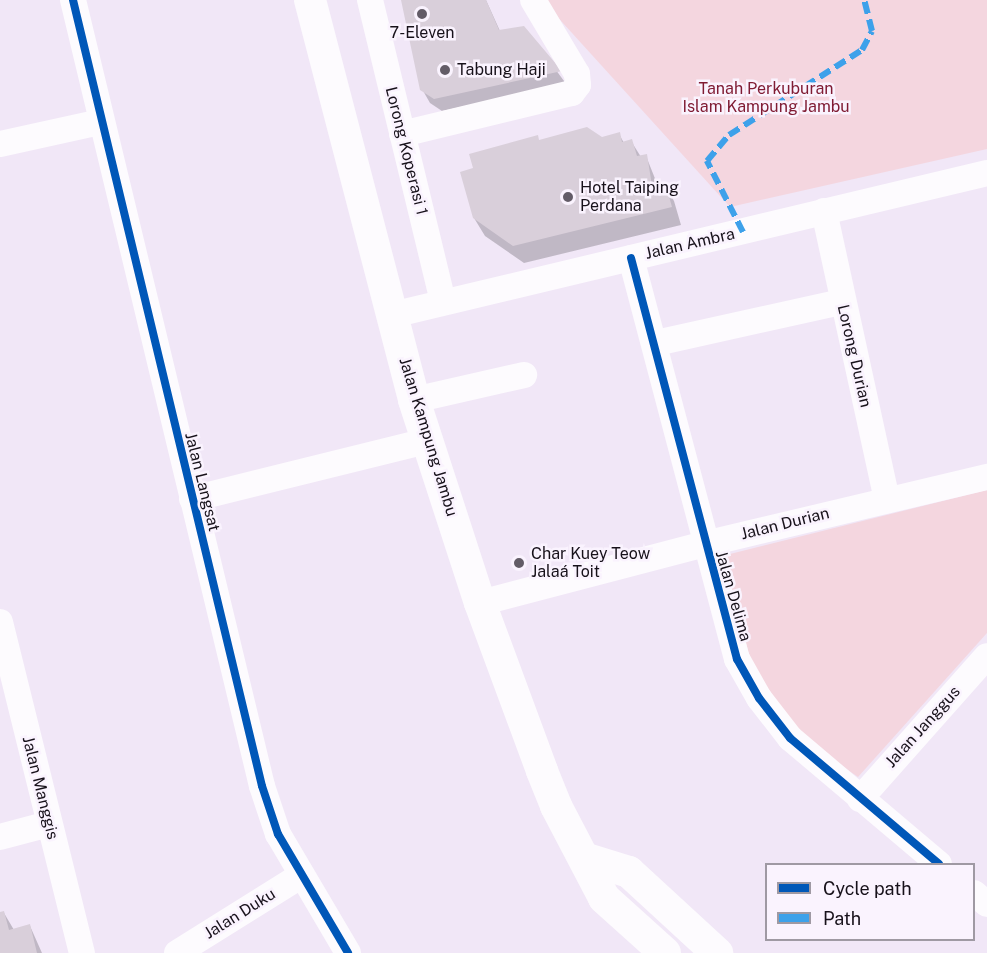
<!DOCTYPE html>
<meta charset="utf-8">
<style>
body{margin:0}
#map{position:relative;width:987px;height:953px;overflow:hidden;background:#f1e7f7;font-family:"Public Sans",sans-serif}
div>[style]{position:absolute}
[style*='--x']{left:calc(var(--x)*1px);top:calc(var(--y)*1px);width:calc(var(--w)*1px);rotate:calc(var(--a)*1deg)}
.green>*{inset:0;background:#f4d6df}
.shadow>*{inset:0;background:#0003}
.building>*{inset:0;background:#d9cfda}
.minor>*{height:26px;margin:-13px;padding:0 13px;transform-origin:13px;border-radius:13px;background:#fdfbfe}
.major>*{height:32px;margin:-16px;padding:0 16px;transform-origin:16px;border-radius:16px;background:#fdfbfe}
.quiet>*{height:6px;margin-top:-3px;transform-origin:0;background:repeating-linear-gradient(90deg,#3da1ea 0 12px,transparent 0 18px)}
.cycleway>*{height:8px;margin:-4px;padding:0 4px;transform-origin:4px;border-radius:4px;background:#0057b8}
.dots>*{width:16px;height:16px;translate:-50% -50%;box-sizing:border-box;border:3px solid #faf3fe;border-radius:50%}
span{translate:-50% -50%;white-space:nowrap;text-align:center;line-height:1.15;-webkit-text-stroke:5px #faf3fe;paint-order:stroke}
.poi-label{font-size:16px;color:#17111a}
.left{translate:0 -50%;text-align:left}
.park-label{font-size:16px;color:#801c34}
.street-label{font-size:16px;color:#17111a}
.legend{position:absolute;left:765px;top:863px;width:210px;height:78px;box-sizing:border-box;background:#faf3fe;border:2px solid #9f99a3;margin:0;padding:8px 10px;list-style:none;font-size:18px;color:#17111a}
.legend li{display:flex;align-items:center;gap:12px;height:30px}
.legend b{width:30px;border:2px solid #9f99a3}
</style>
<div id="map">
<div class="green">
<div style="clip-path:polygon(542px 0,987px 0,987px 149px,730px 207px)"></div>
<div style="clip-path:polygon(987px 490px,987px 633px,858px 777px,798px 735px,752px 665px,722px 556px)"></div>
</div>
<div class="shadow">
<div style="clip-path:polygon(402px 0,486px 0,500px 31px,524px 27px,567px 85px,442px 111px,430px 103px,422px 89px)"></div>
<div style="clip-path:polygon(619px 134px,624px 143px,631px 141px,641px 157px,646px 156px,658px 186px,664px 184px,674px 201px,681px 225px,524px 263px,485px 236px,474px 218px,540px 141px,602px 139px)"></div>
<div style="clip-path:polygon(4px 913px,14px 930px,30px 926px,42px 953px,0 953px,0 914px)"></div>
</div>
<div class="building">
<div style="clip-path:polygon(401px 0,486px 0,499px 30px,524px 26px,562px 71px,434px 99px,420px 90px)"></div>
<div style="clip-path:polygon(587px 127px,602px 137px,620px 132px,622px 142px,632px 139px,637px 156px,647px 154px,652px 186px,665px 182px,672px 207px,513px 246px,473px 218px,460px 172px,473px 168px,469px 154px,538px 135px,539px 140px)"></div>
<div style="clip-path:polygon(4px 911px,9px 930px,30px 924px,37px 953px,0 953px,0 912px)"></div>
</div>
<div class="minor">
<div style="--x:73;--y:0;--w:808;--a:76.48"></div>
<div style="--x:262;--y:786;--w:51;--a:71.6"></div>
<div style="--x:278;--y:834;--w:138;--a:59.5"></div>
<div style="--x:370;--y:0;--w:311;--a:76.4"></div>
<div style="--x:402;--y:134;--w:175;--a:-13.6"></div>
<div style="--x:572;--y:93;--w:10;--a:-53"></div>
<div style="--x:578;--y:85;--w:11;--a:-95"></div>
<div style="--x:577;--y:74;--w:86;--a:-120.7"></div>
<div style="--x:0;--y:144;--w:102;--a:-12.4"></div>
<div style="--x:824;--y:211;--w:296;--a:77.7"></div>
<div style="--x:631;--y:258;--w:415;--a:75.2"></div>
<div style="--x:737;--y:659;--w:45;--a:60.6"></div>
<div style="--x:759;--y:698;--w:51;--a:52.2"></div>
<div style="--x:790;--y:738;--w:195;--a:40.2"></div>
<div style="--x:392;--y:315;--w:612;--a:-13.42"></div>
<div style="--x:656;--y:343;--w:189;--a:-12.5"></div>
<div style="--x:414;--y:400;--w:113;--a:-12.8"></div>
<div style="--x:192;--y:499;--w:242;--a:-13.9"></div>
<div style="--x:480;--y:603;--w:233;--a:-14.7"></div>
<div style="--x:705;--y:544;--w:290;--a:-13.4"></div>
<div style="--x:0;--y:622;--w:341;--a:76.1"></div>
<div style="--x:860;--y:799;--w:191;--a:-48.4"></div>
<div style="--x:0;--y:837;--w:51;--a:-14.9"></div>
<div style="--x:974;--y:893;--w:17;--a:40"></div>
<div style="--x:177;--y:953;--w:147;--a:-32"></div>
</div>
<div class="major">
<div style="--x:310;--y:0;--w:413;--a:75.4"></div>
<div style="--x:414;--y:400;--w:213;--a:72"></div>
<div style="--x:480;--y:603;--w:179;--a:69.7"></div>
<div style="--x:542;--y:771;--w:38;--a:68"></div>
<div style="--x:556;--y:806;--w:104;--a:62.4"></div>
<div style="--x:604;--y:898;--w:82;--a:42"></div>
<div style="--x:587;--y:859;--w:44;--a:17.2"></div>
<div style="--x:629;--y:872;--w:120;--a:42.6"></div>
</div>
<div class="quiet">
<div style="--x:743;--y:232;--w:80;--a:-116.9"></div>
<div style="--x:707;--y:161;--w:34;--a:-50"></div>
<div style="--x:729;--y:135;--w:158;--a:-32.6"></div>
<div style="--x:862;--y:50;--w:21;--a:-62"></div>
<div style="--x:872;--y:31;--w:32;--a:-104"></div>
</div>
<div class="cycleway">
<div style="--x:73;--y:0;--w:808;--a:76.48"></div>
<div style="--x:262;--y:786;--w:51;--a:71.6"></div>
<div style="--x:278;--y:834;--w:138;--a:59.5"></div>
<div style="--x:631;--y:258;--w:415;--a:75.2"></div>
<div style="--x:737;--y:659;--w:45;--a:60.6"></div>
<div style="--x:759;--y:698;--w:51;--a:52.2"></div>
<div style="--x:790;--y:738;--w:195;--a:40.2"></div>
</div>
<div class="dots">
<div style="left:422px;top:14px;background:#635c67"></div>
<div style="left:445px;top:70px;background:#635c67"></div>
<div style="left:568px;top:197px;background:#635c67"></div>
<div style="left:519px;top:563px;background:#635c67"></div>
</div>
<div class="poi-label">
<span style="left:422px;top:33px">7-Eleven</span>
<span class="left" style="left:457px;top:70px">Tabung Haji</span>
<span class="left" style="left:580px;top:197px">Hotel Taiping<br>Perdana</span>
<span class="left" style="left:531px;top:563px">Char Kuey Teow<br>Jalaá Toit</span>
</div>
<div class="park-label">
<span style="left:766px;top:98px">Tanah Perkuburan<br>Islam Kampung Jambu</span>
</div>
<div class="street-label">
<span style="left:406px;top:151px;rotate:76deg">Lorong Koperasi 1</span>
<span style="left:690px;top:244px;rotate:-13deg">Jalan Ambra</span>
<span style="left:854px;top:356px;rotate:77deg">Lorong Durian</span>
<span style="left:428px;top:437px;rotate:73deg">Jalan Kampung Jambu</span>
<span style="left:202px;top:482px;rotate:76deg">Jalan Langsat</span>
<span style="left:785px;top:524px;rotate:-14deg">Jalan Durian</span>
<span style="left:733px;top:596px;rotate:74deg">Jalan Delima</span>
<span style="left:923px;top:727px;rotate:-48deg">Jalan Janggus</span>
<span style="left:40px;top:788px;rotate:76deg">Jalan Manggis</span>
<span style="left:240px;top:914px;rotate:-32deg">Jalan Duku</span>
</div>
<ul class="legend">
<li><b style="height:8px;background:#0057b8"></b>Cycle path</li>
<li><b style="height:8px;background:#3da1ea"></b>Path</li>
</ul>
</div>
